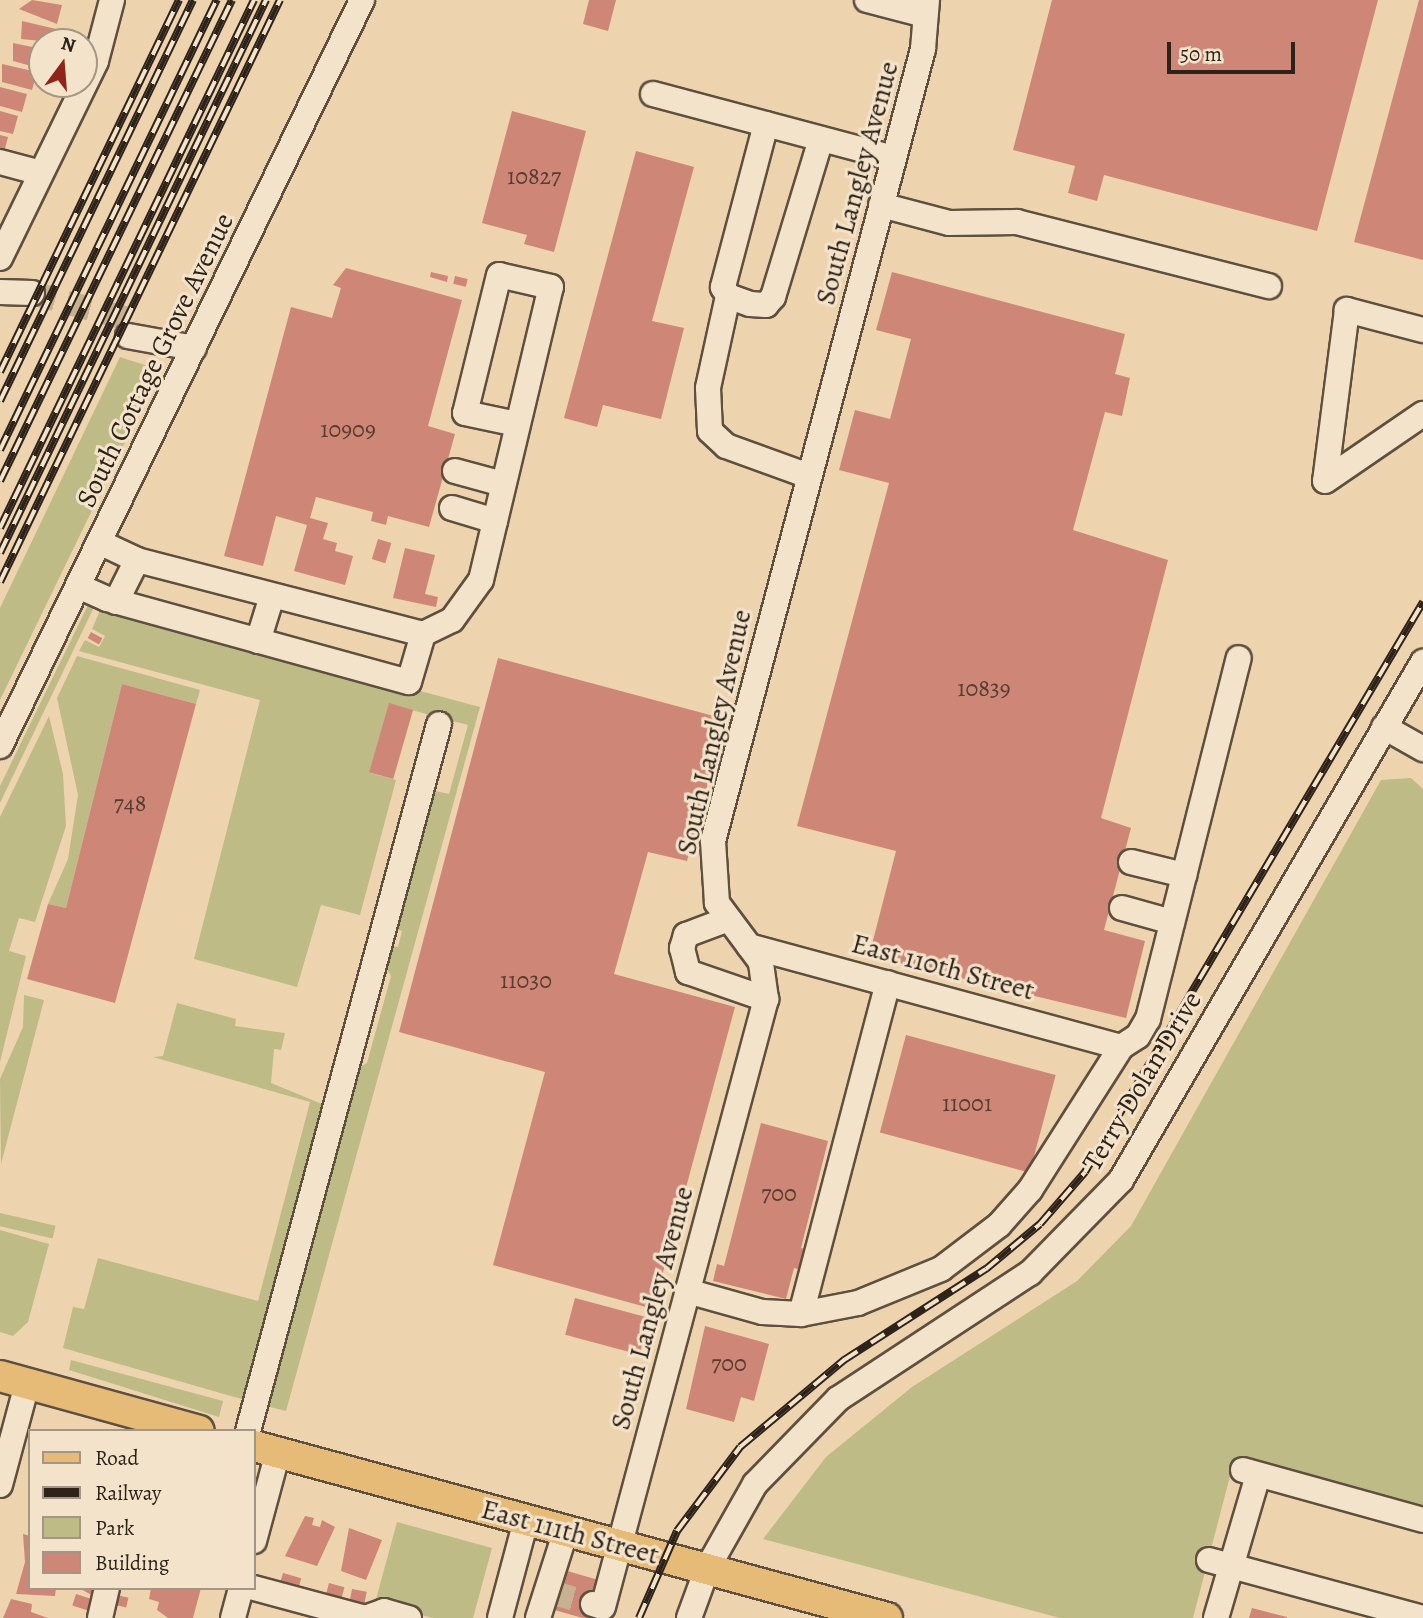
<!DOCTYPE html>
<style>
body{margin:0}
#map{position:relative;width:1423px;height:1618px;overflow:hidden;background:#edd4ae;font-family:Alegreya,serif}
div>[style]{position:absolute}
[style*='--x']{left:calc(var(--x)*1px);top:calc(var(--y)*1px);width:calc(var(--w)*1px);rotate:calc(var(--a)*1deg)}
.green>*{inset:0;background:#bebb86;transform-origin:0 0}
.building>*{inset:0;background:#ce8776;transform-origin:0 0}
.minor-tunnel>*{height:24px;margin-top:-12px;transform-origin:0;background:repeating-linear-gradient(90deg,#c7b190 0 24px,transparent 0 36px)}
.roads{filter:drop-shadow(2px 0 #5e4f3f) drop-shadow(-2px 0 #5e4f3f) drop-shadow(0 2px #5e4f3f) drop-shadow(0 -2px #5e4f3f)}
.minor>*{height:24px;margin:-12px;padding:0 12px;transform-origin:12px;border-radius:12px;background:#f3e3ca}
.major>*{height:30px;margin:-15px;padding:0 15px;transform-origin:15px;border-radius:15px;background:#e6ba77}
.rail>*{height:8px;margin-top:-4px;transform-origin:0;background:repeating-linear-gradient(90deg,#f3e3ca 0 16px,#2e231a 0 32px);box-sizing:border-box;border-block:2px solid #2e231a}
span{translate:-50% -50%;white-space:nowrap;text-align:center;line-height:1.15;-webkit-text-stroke:6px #f3e3ca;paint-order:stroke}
.number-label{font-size:24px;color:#563c31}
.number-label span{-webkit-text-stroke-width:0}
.street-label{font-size:28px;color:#2e231a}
.legend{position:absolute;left:28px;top:1429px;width:228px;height:161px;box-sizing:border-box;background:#f3e3ca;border:2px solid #a49684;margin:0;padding:9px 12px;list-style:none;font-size:21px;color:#2e231a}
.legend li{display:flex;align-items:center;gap:14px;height:35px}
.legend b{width:35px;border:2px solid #a49684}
.north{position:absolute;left:28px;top:28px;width:70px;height:70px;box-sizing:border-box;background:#f3e3ca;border:2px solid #a49684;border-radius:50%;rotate:16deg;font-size:19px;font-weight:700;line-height:28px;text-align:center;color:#2e231a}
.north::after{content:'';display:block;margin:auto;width:24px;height:32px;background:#8f2418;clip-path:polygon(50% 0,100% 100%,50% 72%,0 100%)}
.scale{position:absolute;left:1167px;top:42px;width:128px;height:32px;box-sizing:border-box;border:4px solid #2e231a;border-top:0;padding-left:9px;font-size:21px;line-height:24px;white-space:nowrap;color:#2e231a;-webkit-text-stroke:5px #f3e3ca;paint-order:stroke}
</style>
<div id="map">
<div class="green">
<div style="clip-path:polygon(120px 357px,160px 370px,0 700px,0 608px)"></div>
<div style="clip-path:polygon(89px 603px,95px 605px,0 803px,0 786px)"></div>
<div style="clip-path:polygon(102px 606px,480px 707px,286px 1411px,262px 1405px,355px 1070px,367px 1063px,391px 976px,383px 963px,388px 945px,398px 947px,402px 931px,394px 928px,431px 790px,449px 794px,468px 725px,389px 704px,371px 773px,396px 780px,360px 915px,321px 905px,297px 987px,194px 959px,260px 700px,79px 651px,85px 640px,99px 647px,105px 636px,92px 629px)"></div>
<div style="clip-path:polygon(77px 656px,200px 690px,196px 704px,122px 684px,66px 908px,48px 904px,68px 859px,78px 795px,57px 698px)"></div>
<div style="clip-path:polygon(49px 716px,63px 774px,66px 826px,35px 922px,19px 918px,9px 951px,26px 956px,0 1062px,0 817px)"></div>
<div style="clip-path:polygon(1411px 778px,1423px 789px,1423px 1509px,1235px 1457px,1193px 1618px,1060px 1618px,763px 1539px,826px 1457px,912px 1387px,1077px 1281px,1131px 1226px,1381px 780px)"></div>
<div style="clip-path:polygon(24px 995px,44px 1000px,1px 1164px,0 1079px,23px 1027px)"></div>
<div style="clip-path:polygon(177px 1003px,236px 1019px,235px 1026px,285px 1033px,281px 1050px,274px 1049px,271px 1083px,322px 1104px,245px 1400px,63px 1348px,73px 1307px,84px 1309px,98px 1258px,258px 1301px,310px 1102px,153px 1057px,163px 1056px)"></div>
<div style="left:0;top:1213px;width:57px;height:13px;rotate:13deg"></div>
<div style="clip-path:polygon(0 1230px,49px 1244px,28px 1322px,13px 1336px,0 1332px)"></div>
<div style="clip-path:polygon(71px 1360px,223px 1401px,219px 1417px,69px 1370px)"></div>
<div style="clip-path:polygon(397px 1522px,492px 1548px,473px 1618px,433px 1618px,375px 1603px)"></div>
</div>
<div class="building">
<div style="clip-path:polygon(32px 0,62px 5px,57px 24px,19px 9px)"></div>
<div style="clip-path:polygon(589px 0,616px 0,608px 31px,583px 24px)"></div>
<div style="clip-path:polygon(1052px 0,1378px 0,1317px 231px,1104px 175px,1097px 201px,1068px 193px,1075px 166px,1013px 150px)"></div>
<div style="clip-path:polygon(1419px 0,1423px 0,1423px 260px,1354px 242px)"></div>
<div style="clip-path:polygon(22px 21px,56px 29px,53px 42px,21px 39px)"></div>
<div style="clip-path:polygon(13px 43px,42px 49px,42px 69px,13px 61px)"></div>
<div style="clip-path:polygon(2px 64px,37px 72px,32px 90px,2px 82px)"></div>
<div style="clip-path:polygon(0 87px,27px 94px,22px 112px,0 106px)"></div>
<div style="clip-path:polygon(0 111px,18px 116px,13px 134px,0 131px)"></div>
<div style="clip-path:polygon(512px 111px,586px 131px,554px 252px,524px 244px,527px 235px,482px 223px)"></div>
<div style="clip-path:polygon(0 135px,8px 137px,3px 156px,0 155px)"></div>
<div style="clip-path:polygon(636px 151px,694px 167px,652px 321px,684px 328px,661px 419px,603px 405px,597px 427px,564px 418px)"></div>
<div style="clip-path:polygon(346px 268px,462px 300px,428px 426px,455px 434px,429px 527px,388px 516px,386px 525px,371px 521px,373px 512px,316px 497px,310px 518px,328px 523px,323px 539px,337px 543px,335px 551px,353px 556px,345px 585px,294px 571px,307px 525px,276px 516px,263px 566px,224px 556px,291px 307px,332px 318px,341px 288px,333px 285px)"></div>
<div style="clip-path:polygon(431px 272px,448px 276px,447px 282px,430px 277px)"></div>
<div style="clip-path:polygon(892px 272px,1125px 334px,1115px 374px,1130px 378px,1122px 416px,1105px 412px,1073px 530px,1168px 560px,1101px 818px,1131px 828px,1104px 930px,1145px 941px,1126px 1018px,869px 956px,896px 851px,797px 826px,889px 483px,839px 470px,855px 410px,890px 419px,911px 339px,876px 330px)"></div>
<div style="left:455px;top:276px;width:13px;height:8px;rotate:13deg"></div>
<div style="left:378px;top:539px;width:14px;height:21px;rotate:17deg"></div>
<div style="clip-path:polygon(405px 548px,435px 555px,425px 594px,438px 597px,436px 607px,393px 598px)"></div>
<div style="left:91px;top:632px;width:13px;height:7px;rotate:29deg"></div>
<div style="clip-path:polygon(498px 658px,725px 719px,687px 861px,648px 852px,614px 974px,735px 1007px,653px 1309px,493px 1265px,545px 1072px,399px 1032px)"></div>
<div style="clip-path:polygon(122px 684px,196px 704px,115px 1003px,27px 979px,48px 904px,66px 908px)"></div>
<div style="left:389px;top:703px;width:25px;height:72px;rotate:16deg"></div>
<div style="left:906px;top:1035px;width:155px;height:101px;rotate:15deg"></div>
<div style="clip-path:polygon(761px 1123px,828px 1141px,801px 1248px,813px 1251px,808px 1272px,794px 1268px,786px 1299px,713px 1281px,717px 1264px,724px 1266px)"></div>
<div style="left:575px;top:1298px;width:77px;height:38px;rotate:15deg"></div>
<div style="clip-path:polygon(705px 1326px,769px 1344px,754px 1401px,741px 1397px,734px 1422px,686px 1409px)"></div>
<div style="clip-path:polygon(305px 1516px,314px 1518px,312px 1525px,320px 1527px,322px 1520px,335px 1527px,317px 1566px,285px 1556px)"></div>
<div style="clip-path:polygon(349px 1528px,382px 1540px,366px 1580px,341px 1571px)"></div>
<div style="clip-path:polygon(23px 1534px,30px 1536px,30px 1588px,56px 1588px,55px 1596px,16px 1594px,25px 1562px)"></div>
<div style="left:557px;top:1568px;width:45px;height:41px;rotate:16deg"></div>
<div style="left:283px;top:1573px;width:19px;height:11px;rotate:16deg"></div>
<div style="left:329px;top:1583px;width:16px;height:16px;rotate:15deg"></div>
<div style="clip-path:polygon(79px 1588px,97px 1588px,95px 1597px)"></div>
<div style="clip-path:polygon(151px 1588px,201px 1588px,193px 1618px,168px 1618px,157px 1610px,159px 1602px,149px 1599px)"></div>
<div style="left:352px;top:1589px;width:15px;height:16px;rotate:11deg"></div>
<div style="left:76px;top:1594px;width:19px;height:12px;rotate:18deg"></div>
<div style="left:113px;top:1594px;width:16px;height:10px;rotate:14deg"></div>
<div style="clip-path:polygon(11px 1599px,32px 1604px,31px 1612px,48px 1618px,3px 1618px)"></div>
<div style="clip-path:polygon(1252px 1608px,1287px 1617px,1287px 1618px,1249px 1618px)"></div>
</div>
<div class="minor-tunnel">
<div style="--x:32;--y:293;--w:108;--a:15.1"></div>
<div style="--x:550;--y:1592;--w:45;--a:15.6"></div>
</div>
<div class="roads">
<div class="minor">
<div style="--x:867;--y:0;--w:60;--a:14.5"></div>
<div style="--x:653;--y:94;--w:249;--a:14.9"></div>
<div style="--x:766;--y:124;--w:169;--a:104.8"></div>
<div style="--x:723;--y:287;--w:10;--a:61"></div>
<div style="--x:728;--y:296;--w:23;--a:20"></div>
<div style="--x:750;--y:304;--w:16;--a:4"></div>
<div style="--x:766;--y:305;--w:11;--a:-49"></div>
<div style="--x:773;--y:297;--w:165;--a:-73.1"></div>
<div style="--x:0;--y:162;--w:42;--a:15"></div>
<div style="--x:881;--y:205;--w:70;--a:14.8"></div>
<div style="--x:949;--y:223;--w:68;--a:-0.8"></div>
<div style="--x:1017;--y:222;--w:260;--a:14.3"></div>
<div style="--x:0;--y:258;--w:219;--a:-64"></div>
<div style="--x:96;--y:61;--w:63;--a:-75.3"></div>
<div style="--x:0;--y:292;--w:32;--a:2"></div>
<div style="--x:728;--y:296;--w:94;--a:102.3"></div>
<div style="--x:708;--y:388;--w:43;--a:87.3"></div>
<div style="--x:710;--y:431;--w:22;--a:43"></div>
<div style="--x:726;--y:446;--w:88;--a:19.9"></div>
<div style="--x:1423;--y:330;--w:79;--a:-165.3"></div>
<div style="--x:1347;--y:310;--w:172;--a:97.3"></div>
<div style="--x:1325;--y:481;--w:119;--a:-34.4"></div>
<div style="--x:128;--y:336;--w:67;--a:10.3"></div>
<div style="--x:455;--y:471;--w:50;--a:15.2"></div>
<div style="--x:452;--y:508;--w:45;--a:16.8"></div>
<div style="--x:99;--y:542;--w:42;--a:25.3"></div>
<div style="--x:137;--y:560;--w:295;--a:14.5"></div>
<div style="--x:423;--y:634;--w:32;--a:-26"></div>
<div style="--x:452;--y:620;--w:49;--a:-54.1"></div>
<div style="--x:481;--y:580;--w:301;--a:-76.6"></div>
<div style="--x:551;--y:287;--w:53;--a:-167"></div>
<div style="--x:499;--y:275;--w:142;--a:103.8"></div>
<div style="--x:465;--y:413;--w:53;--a:11.9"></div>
<div style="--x:78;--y:586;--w:32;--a:24"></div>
<div style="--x:107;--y:599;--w:313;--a:15.4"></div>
<div style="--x:409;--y:682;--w:50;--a:-73.7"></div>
<div style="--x:116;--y:602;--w:47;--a:-63.4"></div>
<div style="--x:258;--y:641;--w:47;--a:-72.7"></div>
<div style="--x:1384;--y:727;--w:45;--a:29.4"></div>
<div style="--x:0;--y:746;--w:829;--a:-64.11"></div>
<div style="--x:1131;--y:862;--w:55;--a:13.8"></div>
<div style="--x:1122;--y:908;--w:52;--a:15.6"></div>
<div style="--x:726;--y:920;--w:43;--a:159.4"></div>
<div style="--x:686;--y:935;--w:14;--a:107"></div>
<div style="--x:682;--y:948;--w:25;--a:76"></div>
<div style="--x:688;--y:972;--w:83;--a:19.1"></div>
<div style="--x:749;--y:946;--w:385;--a:15.2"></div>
<div style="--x:687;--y:1291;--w:78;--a:15.6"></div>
<div style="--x:762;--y:1312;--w:39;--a:3"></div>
<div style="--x:801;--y:1314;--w:58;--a:-10.9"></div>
<div style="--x:858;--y:1303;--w:90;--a:-22.3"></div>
<div style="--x:941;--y:1269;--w:73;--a:-37.2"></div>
<div style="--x:999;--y:1225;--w:47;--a:-48.5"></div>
<div style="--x:1030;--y:1190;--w:169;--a:-57.5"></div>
<div style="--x:1121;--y:1047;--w:20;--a:-33"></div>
<div style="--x:1138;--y:1036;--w:20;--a:-60"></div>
<div style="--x:1148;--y:1019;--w:372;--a:-75.9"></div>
<div style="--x:801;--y:1314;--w:342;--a:-75.3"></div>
<div style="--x:248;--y:1431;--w:732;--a:-74.88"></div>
<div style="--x:1243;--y:1470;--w:187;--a:15.5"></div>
<div style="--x:0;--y:1485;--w:105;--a:-75"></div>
<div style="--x:254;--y:1541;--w:92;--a:-74.9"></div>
<div style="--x:1209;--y:1560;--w:221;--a:15.2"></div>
<div style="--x:254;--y:1588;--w:115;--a:15.1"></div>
<div style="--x:365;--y:1618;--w:20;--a:-20"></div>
<div style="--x:384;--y:1611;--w:26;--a:16"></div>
<div style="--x:593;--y:1604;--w:10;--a:17"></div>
<div style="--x:603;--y:1607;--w:629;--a:-74.99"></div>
<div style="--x:766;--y:999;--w:37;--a:-98"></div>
<div style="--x:761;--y:962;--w:74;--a:-126.7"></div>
<div style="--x:717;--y:903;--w:62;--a:-93.7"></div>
<div style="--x:713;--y:841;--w:819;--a:-75.15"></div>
<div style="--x:923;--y:49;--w:49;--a:-85.3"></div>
<div style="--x:100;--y:1618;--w:31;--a:-77"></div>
<div style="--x:233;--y:1618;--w:31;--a:-75"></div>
<div style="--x:500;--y:1618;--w:101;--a:-75.1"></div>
<div style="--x:538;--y:1618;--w:92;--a:-72.3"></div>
<div style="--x:689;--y:1618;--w:52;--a:-69.8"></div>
<div style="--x:707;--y:1569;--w:98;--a:-60.5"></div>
<div style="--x:755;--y:1484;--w:119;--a:-45.7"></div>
<div style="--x:838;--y:1399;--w:230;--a:-33.3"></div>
<div style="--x:1030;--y:1273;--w:130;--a:-45.6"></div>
<div style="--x:1121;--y:1180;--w:600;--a:-59.76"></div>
<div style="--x:1216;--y:1618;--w:149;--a:-73.6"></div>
</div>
<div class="major">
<div style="--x:0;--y:1376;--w:206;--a:15.4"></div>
<div style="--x:254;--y:1446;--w:656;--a:15.2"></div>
</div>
</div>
<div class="rail">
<div style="--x:0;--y:372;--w:413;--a:-64.3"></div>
<div style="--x:0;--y:401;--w:445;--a:-64.3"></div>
<div style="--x:0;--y:450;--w:500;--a:-64.3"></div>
<div style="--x:0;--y:481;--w:534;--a:-64.25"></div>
<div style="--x:0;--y:528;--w:586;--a:-64.31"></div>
<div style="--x:0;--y:553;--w:614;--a:-64.31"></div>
<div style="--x:0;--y:582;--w:646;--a:-64.31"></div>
<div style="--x:639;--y:1618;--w:95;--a:-66.4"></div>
<div style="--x:677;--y:1531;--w:105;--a:-53.1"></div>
<div style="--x:740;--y:1447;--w:136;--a:-39.9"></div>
<div style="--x:844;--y:1360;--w:169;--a:-32.7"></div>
<div style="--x:986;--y:1269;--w:70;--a:-39.8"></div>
<div style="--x:1040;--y:1224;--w:69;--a:-49.1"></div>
<div style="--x:1085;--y:1172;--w:663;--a:-59.33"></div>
</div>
<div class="number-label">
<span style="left:534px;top:177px">10827</span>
<span style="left:348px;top:430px">10909</span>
<span style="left:984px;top:689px">10839</span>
<span style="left:130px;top:804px">748</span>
<span style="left:526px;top:981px">11030</span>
<span style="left:967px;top:1104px">11001</span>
<span style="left:779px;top:1194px">700</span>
<span style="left:729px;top:1364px">700</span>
</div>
<div class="street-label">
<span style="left:857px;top:183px;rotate:-75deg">South Langley Avenue</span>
<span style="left:155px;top:360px;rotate:-64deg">South Cottage Grove Avenue</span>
<span style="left:714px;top:732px;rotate:-77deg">South Langley Avenue</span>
<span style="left:943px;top:967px;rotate:15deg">East 110th Street</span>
<span style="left:1142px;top:1081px;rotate:-59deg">Terry Dolan Drive</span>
<span style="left:652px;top:1308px;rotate:-75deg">South Langley Avenue</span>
<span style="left:570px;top:1532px;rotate:15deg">East 111th Street</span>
</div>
<ul class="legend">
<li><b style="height:9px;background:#e6ba77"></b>Road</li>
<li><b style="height:9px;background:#2e231a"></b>Railway</li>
<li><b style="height:19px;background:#bebb86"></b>Park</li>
<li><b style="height:19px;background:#ce8776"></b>Building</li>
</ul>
<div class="north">N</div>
<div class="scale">50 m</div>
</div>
